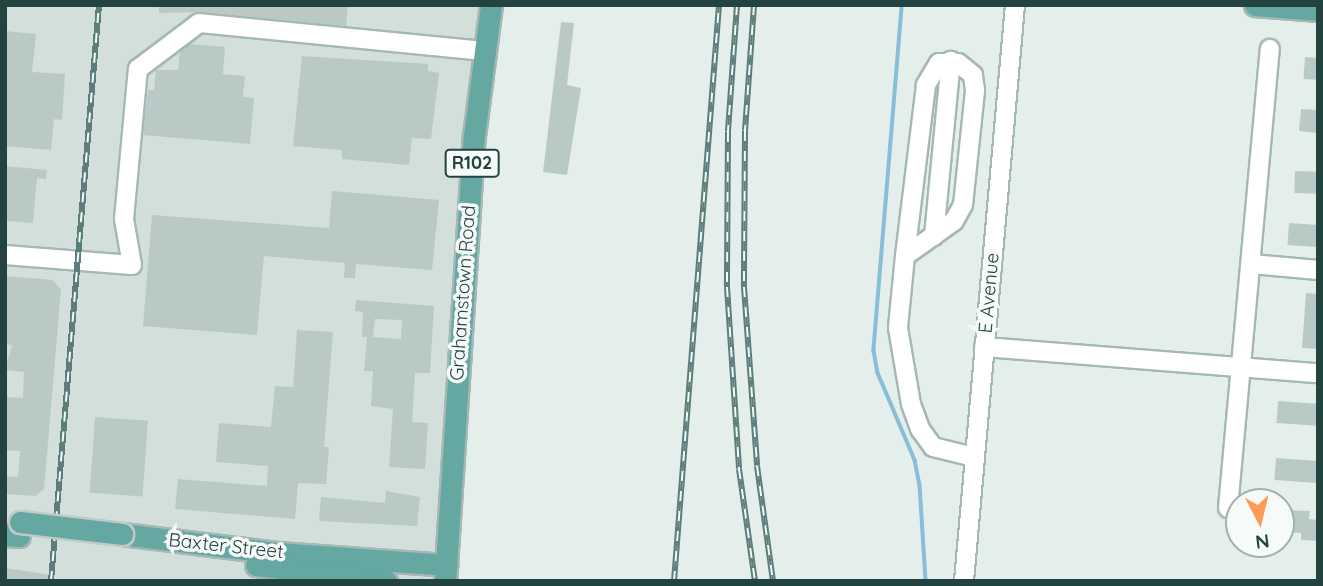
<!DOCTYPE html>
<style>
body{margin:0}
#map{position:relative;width:1323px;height:586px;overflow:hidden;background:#e4efec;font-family:Quicksand,sans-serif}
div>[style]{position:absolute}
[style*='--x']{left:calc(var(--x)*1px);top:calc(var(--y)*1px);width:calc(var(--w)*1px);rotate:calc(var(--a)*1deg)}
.built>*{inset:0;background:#d2dfdb}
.stream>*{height:3.5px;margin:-1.75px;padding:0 1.75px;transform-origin:1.75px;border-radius:1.75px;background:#88bed8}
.building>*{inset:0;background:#b9cac6;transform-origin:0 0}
.roads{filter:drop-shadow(2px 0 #a6b8b5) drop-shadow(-2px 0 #a6b8b5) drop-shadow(0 2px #a6b8b5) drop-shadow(0 -2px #a6b8b5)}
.minor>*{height:18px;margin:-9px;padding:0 9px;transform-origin:9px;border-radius:9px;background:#fff}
.major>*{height:21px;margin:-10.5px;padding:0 10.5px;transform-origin:10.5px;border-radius:10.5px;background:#65a8a2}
.rail>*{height:6px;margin-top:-3px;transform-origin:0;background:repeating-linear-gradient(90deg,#f6fbf9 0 10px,#5c7e7b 0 20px);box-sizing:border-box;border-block:2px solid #5c7e7b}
.bridges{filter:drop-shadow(2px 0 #c1cac9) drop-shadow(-2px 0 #c1cac9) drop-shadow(0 2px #c1cac9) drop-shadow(0 -2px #c1cac9)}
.major-bridge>*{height:21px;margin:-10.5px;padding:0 10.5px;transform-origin:10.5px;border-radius:10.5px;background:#65a8a2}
span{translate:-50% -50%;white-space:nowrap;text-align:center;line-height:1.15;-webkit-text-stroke:7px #f6fbf9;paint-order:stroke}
.shield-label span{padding:2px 5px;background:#f6fbf9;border:2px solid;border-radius:5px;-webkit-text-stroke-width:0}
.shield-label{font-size:18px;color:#22433f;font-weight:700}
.street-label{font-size:19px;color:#22433f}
.frame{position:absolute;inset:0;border:7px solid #22433f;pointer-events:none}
.north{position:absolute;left:1225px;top:488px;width:70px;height:70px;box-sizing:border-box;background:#f6fbf9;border:2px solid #a1b1af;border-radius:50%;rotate:173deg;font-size:19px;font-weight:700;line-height:28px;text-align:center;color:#22433f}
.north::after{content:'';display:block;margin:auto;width:24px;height:32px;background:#fd9a54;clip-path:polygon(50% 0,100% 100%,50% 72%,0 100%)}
</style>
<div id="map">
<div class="built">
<div style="clip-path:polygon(5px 5px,483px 5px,477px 33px,433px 581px,5px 581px)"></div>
</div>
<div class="stream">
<div style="--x:902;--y:8;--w:344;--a:94.7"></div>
<div style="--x:874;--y:351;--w:22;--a:80"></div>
<div style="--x:878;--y:373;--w:95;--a:67"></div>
<div style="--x:915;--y:460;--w:25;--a:79"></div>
<div style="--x:920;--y:485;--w:96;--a:86.4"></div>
</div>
<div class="building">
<div style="clip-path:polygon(159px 5px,348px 5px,346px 26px,200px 12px,159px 13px)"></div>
<div style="clip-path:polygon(561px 22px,574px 23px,567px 85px,581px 88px,567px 175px,543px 172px)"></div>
<div style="clip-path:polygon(5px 31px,36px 34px,32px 72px,65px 74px,62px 120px,54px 119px,51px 150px,5px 146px)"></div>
<div style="clip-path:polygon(190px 44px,225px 47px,223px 74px,245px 76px,243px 97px,254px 98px,250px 144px,143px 135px,148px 90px,154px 90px,156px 70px,178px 70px,180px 52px)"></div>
<div style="clip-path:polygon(302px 56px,428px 64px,428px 71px,439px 73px,431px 139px,412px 138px,409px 165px,342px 159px,342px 150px,293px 146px)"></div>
<div style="left:1305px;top:57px;width:13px;height:22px;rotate:4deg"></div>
<div style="clip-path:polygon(1301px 109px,1318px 110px,1318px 133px,1299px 131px)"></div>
<div style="clip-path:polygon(5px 166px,47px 170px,46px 179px,37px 178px,33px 223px,5px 221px)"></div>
<div style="left:1295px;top:171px;width:23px;height:22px;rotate:2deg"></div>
<div style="clip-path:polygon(332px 191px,439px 200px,432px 270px,356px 264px,355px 278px,344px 278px,345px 263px,264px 256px,257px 335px,143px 326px,152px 215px,329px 228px)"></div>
<div style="left:1289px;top:223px;width:29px;height:22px;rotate:4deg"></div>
<div style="clip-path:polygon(5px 276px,53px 280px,61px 290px,44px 489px,35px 496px,5px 494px,5px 476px,18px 477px,20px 451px,5px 450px,5px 397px,23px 398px,24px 372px,5px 370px,12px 345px,5px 344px)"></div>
<div style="clip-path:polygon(1306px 293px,1318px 294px,1318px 349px,1302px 348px)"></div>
<div style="clip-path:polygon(evenodd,356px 300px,434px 306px,430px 373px,415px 373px,412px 422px,428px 423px,425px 469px,389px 467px,393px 409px,371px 406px,373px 371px,364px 371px,367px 337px,362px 337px,363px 312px,355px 311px,356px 300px,375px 319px,402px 320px,401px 339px,373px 337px,375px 319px)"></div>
<div style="clip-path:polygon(297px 330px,333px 332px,324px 447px,329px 447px,326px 484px,298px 483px,295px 519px,175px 509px,178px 479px,267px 486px,268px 466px,216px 462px,219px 423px,271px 427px,275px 386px,293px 387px)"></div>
<div style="left:1278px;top:401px;width:40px;height:22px;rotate:4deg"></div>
<div style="left:95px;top:417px;width:53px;height:76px;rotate:4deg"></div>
<div style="left:1276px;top:458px;width:42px;height:22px;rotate:4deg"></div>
<div style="clip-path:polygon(386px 491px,420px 497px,417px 526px,319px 521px,321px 497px,385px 503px)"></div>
<div style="clip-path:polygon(1281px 510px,1310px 511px,1309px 519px,1318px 520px,1318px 541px,1301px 540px,1301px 533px,1281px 532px)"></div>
<div style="clip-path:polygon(5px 568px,51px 575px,51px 581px,5px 581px)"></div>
</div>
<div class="roads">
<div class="minor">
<div style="--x:934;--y:236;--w:176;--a:-84.5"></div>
<div style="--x:5;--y:255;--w:127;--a:4.5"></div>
<div style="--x:132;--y:265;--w:47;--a:-99.9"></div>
<div style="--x:124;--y:219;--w:151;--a:-84.7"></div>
<div style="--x:138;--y:69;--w:76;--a:-37"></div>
<div style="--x:199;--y:23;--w:285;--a:5.6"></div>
<div style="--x:905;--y:256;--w:60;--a:-35.5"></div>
<div style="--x:954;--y:221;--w:18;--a:-61"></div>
<div style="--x:963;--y:205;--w:116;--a:-84"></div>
<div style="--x:975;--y:90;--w:15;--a:-98"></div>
<div style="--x:973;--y:75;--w:19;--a:-141"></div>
<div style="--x:958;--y:63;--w:19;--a:180"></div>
<div style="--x:939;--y:63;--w:26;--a:121"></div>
<div style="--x:926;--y:85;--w:172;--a:97"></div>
<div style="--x:905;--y:256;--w:72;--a:95.6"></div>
<div style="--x:898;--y:328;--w:77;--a:80.3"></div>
<div style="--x:911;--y:404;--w:27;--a:70"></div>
<div style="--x:920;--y:429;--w:22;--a:54"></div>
<div style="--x:933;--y:447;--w:42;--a:13.7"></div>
<div style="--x:1252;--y:264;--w:66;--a:5.2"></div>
<div style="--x:984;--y:347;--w:335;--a:4.5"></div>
<div style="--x:1228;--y:508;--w:461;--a:-84.8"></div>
<div style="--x:964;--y:581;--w:578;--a:-84.94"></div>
</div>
<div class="major">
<div style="--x:1255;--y:5;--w:63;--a:4.5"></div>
<div style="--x:122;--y:534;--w:156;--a:7"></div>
<div style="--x:277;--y:553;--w:170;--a:4"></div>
<div style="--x:5;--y:535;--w:14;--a:4"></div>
<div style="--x:256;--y:565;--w:131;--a:7"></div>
<div style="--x:445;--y:581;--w:446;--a:-86.3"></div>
<div style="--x:474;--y:136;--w:132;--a:-82.6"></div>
</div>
</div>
<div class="rail">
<div style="--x:737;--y:5;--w:127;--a:94.1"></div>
<div style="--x:728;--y:132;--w:155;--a:90.4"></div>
<div style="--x:727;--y:287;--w:182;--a:86.2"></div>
<div style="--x:739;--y:469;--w:113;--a:81.9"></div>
<div style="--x:754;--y:5;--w:126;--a:94.1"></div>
<div style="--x:745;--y:131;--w:156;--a:90.4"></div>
<div style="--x:744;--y:287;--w:179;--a:85.8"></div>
<div style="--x:757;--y:466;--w:116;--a:82.1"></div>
<div style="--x:51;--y:581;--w:578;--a:-85.24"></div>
<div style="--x:674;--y:581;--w:578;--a:-85.53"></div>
</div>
<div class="bridges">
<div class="major-bridge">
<div style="--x:20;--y:522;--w:103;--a:6.7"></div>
</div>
</div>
<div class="shield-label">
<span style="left:472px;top:163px">R102</span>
</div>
<div class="street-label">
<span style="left:463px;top:293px;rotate:-86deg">Grahamstown Road</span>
<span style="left:989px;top:293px;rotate:-85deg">E Avenue</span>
<span style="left:226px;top:546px;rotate:6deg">Baxter Street</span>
</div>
<div class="frame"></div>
<div class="north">N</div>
</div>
